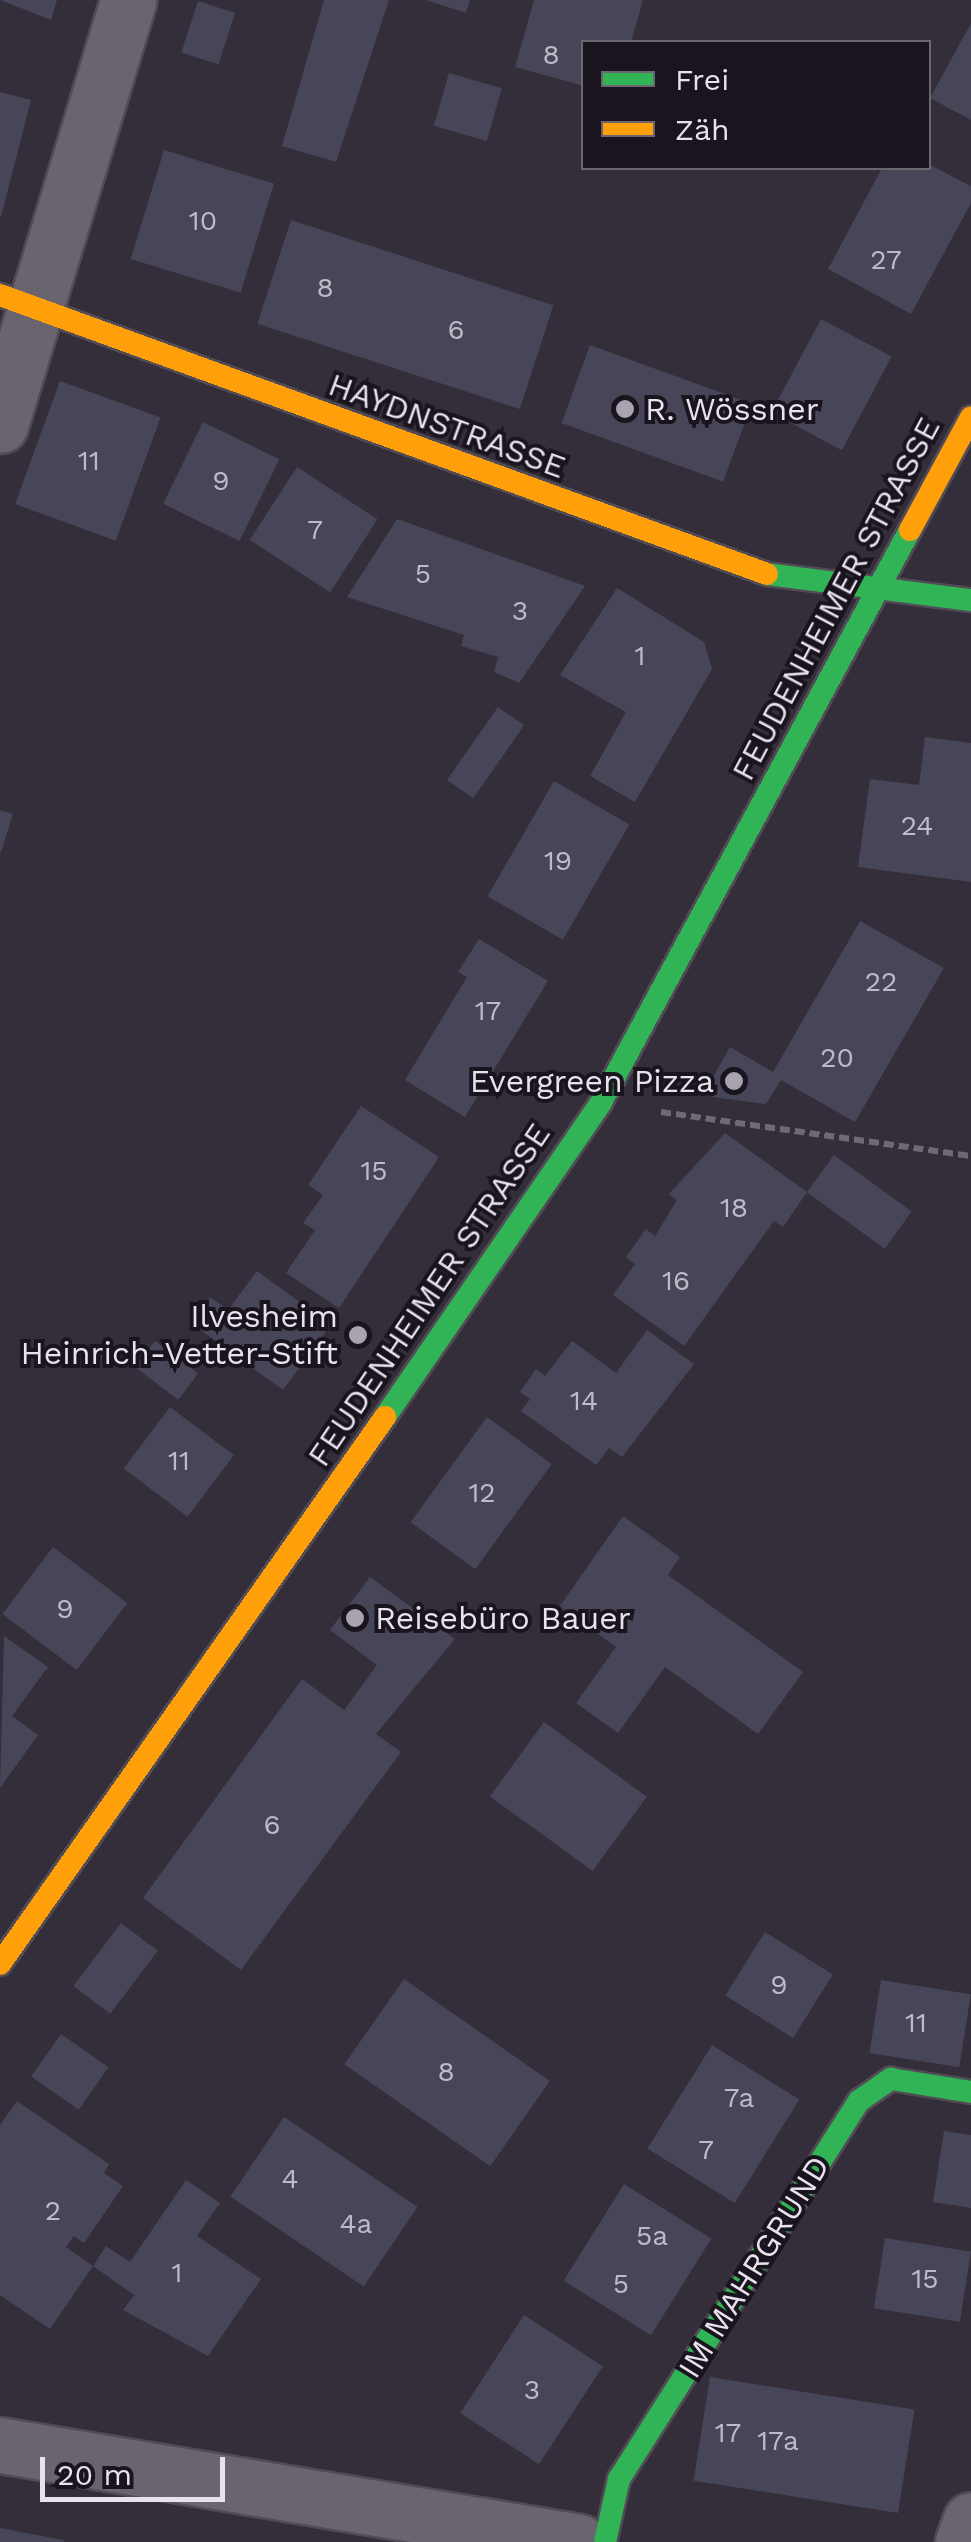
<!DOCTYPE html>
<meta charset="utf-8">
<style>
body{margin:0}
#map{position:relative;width:971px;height:2542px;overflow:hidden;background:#332e39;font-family:"Work Sans",sans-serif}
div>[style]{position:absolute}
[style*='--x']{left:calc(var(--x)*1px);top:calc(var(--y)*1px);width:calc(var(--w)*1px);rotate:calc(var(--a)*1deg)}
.building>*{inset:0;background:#474558;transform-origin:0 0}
.path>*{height:6px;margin-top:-3px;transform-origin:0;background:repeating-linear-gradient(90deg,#6e6a73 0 10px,transparent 0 15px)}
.roads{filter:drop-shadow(2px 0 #514b55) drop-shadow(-2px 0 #514b55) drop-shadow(0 2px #514b55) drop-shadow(0 -2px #514b55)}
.street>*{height:55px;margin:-27.5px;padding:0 27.5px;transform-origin:27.5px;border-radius:27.5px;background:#69646d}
.fast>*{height:22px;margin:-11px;padding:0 11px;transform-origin:11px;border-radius:11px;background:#30b455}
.slow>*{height:22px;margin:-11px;padding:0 11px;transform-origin:11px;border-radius:11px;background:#ff9f0a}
.dots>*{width:28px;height:28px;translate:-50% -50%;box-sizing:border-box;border:5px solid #19141d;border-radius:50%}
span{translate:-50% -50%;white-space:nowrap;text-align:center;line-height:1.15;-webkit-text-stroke:8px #19141d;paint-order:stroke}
.number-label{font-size:28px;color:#c0bac8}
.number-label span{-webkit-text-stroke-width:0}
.poi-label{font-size:32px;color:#e8e1ee}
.left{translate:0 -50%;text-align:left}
.right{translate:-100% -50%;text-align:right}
.street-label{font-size:32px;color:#e8e1ee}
.legend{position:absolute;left:581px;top:40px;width:350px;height:130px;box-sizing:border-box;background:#19141d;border:2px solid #6c6671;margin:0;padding:12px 18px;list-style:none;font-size:30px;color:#e8e1ee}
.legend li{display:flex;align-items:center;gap:20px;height:50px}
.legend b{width:50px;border:2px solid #6c6671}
.scale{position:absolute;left:40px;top:2457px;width:185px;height:45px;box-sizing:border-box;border:5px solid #e8e1ee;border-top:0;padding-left:12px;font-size:30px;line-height:35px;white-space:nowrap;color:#e8e1ee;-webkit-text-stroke:8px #19141d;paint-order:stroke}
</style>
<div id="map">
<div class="building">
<div style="clip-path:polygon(0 0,57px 0,51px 20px)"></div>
<div style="clip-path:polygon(324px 0,389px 0,336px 162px,282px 146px)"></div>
<div style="clip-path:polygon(426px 0,470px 0,466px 13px)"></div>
<div style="clip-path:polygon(534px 0,643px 0,631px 42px,584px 42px,584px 86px,515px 67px)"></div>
<div style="left:198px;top:1px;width:39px;height:54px;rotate:18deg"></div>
<div style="clip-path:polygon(971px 23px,971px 120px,930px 98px)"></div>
<div style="left:449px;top:73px;width:55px;height:55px;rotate:16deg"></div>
<div style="clip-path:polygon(0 92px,31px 100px,1px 217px,0 217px)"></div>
<div style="left:164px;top:150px;width:115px;height:114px;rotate:17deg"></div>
<div style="clip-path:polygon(928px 164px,971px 186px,971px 203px,911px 314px,828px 269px,882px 168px)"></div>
<div style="left:291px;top:220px;width:276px;height:109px;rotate:18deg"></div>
<div style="left:821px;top:319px;width:80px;height:106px;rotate:28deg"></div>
<div style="left:590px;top:345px;width:172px;height:83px;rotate:20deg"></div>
<div style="left:60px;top:381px;width:107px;height:131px;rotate:20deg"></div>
<div style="left:203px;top:422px;width:85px;height:91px;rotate:26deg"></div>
<div style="left:297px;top:467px;width:96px;height:87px;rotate:33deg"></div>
<div style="clip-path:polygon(397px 519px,585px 586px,519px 683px,494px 672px,498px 657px,461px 646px,464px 635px,347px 597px)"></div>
<div style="clip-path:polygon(617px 588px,704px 642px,712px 669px,635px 802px,590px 776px,626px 712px,560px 675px)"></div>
<div style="left:498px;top:707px;width:32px;height:89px;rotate:35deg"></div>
<div style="clip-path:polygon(925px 737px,971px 743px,971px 882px,858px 867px,870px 779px,919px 785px)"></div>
<div style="left:554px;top:781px;width:87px;height:133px;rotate:30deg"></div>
<div style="clip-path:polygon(0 810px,13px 814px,1px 852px,0 851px)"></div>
<div style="clip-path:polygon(860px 921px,944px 968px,855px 1122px,781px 1080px,766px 1104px,712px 1097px,709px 1084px,730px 1047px,773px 1072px)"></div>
<div style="clip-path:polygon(479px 939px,548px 981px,465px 1117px,405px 1080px,467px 977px,458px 972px)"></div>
<div style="clip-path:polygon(361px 1106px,439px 1157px,339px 1308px,286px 1273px,315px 1230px,303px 1223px,323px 1195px,308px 1185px)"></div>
<div style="clip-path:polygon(725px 1133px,807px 1192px,783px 1227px,774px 1221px,684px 1346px,613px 1295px,635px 1264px,626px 1257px,646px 1229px,655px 1236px,677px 1200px,669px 1194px)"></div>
<div style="left:834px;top:1155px;width:96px;height:46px;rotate:36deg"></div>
<div style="clip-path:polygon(257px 1271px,331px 1325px,283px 1390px,191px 1323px,210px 1297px,228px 1310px)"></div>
<div style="clip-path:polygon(647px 1330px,694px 1364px,622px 1457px,609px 1448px,596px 1465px,521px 1411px,530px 1399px,520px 1392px,536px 1369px,545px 1376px,572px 1341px,616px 1373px)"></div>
<div style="left:155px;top:1341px;width:54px;height:33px;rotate:37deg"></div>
<div style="left:170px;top:1407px;width:80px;height:77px;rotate:37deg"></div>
<div style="left:487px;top:1417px;width:80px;height:130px;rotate:36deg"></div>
<div style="clip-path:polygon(623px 1516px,680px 1557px,668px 1575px,803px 1672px,758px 1734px,665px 1667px,618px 1733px,576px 1703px,616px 1647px,560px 1606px)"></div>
<div style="left:53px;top:1547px;width:93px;height:84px;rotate:37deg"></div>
<div style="clip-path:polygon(370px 1577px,455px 1639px,376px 1734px,401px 1752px,241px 1970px,143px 1898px,302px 1679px,344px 1710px,377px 1665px,330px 1630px)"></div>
<div style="clip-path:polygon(4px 1636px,48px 1667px,12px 1716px,38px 1735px,0 1788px)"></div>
<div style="left:544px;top:1722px;width:127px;height:92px;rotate:36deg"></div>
<div style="left:121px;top:1923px;width:46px;height:79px;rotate:37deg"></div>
<div style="left:765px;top:1932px;width:80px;height:75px;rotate:32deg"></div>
<div style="left:404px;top:1979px;width:178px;height:104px;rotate:35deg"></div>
<div style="left:881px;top:1980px;width:91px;height:74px;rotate:9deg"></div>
<div style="left:61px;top:2034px;width:58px;height:52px;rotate:35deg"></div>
<div style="left:712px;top:2045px;width:103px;height:122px;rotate:32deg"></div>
<div style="clip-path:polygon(17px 2101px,109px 2164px,104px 2173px,123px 2186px,84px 2243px,74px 2236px,66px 2247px,93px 2266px,50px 2329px,0 2295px,0 2125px)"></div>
<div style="left:284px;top:2117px;width:161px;height:96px;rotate:34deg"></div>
<div style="clip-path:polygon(944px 2131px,971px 2135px,971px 2208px,933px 2202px)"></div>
<div style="clip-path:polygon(186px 2180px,220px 2203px,197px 2236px,261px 2279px,208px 2356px,123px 2310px,134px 2295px,93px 2266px,106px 2246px,130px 2262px)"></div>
<div style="left:624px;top:2184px;width:103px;height:114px;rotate:32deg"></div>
<div style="left:885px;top:2238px;width:87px;height:71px;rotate:9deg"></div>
<div style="left:524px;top:2315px;width:94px;height:117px;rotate:33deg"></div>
<div style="left:710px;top:2377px;width:207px;height:105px;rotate:9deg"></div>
<div style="clip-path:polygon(0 2528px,64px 2540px,64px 2542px,0 2542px)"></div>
</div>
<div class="path">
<div style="--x:661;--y:1112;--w:313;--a:8.1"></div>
</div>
<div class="roads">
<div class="street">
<div style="--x:0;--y:425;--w:444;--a:-73.2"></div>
<div style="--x:0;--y:2445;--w:587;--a:9.51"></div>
<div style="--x:963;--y:2542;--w:23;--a:-70"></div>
</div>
<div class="fast">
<div style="--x:767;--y:574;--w:206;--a:7.3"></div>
<div style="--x:385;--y:1417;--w:380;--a:-55.5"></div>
<div style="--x:600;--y:1104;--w:652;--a:-61.63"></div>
<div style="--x:605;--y:2542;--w:65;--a:-77.5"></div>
<div style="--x:619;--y:2479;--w:448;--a:-57.6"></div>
<div style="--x:859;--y:2101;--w:39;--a:-35"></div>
<div style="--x:891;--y:2079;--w:81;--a:9.2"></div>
</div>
<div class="slow">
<div style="--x:0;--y:295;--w:816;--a:19.99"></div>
<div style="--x:910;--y:530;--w:128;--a:-61.6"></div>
<div style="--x:0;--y:1964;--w:669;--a:-54.86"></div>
</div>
</div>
<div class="dots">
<div style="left:625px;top:409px;background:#a9a2af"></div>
<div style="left:734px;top:1081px;background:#a9a2af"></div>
<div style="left:358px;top:1335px;background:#a9a2af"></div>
<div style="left:355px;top:1618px;background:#a9a2af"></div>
</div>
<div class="number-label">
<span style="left:551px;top:55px">8</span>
<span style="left:203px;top:221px">10</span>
<span style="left:886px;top:260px">27</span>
<span style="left:325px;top:288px">8</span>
<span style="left:456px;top:330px">6</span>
<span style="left:89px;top:461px">11</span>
<span style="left:221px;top:481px">9</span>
<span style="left:315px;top:530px">7</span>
<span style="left:423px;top:574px">5</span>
<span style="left:520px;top:611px">3</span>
<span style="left:640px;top:656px">1</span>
<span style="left:917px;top:826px">24</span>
<span style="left:558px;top:861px">19</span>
<span style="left:881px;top:982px">22</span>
<span style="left:488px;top:1011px">17</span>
<span style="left:837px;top:1058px">20</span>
<span style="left:374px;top:1171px">15</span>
<span style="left:734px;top:1208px">18</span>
<span style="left:676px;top:1281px">16</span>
<span style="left:584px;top:1401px">14</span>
<span style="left:179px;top:1461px">11</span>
<span style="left:482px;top:1493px">12</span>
<span style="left:65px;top:1609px">9</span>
<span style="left:272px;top:1825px">6</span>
<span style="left:779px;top:1985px">9</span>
<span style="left:916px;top:2023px">11</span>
<span style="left:446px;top:2072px">8</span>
<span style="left:739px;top:2098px">7a</span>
<span style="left:706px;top:2150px">7</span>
<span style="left:290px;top:2179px">4</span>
<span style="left:53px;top:2211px">2</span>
<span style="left:356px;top:2224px">4a</span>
<span style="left:652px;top:2236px">5a</span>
<span style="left:177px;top:2273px">1</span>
<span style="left:925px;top:2279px">15</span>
<span style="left:621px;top:2284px">5</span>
<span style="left:532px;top:2390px">3</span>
<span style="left:728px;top:2433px">17</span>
<span style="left:778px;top:2441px">17a</span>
</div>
<div class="poi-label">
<span class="left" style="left:645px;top:409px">R. Wössner</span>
<span class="right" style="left:714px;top:1081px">Evergreen Pizza</span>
<span class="right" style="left:338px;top:1335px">Ilvesheim<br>Heinrich-Vetter-Stift</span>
<span class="left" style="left:375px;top:1618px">Reisebüro Bauer</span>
</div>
<div class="street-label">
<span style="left:447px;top:426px;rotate:20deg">HAYDNSTRASSE</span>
<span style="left:836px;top:599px;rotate:-62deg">FEUDENHEIMER STRASSE</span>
<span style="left:429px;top:1295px;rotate:-56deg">FEUDENHEIMER STRASSE</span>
<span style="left:754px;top:2267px;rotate:-58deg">IM MAHRGRUND</span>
</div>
<ul class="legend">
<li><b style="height:12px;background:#30b455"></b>Frei</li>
<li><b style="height:12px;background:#ff9f0a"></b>Zäh</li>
</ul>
<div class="scale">20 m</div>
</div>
